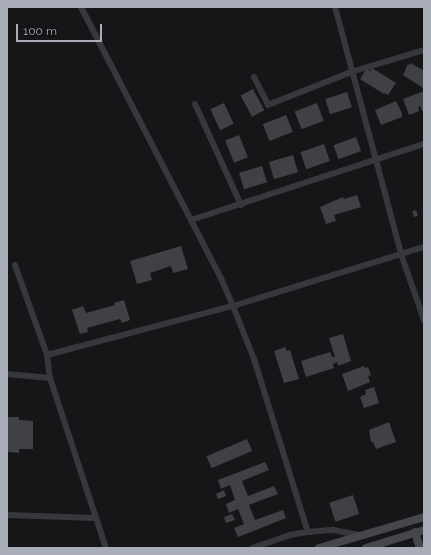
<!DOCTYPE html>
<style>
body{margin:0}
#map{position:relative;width:431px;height:555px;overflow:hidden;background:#161618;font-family:Raleway,sans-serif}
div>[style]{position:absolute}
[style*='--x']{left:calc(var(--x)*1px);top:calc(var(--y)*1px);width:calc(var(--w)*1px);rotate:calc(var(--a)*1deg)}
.building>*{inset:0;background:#404145;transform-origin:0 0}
.street>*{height:6px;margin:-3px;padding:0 3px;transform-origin:3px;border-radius:3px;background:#37383d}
.secondary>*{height:8px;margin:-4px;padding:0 4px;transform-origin:4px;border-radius:4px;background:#45474d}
span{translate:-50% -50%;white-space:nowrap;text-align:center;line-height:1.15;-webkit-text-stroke:3px #111113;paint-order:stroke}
.frame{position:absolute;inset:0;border:8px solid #a8adb8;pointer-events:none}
.scale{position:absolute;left:16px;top:24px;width:86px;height:18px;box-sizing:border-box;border:2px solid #a8adb8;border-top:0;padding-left:5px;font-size:12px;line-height:14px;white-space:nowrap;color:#a8adb8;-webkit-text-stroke:3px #111113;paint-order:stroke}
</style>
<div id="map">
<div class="building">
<div style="clip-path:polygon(411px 63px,424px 71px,423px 88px,403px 75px,408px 64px,410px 65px)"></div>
<div style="clip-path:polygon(367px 68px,370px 71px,372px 68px,396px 83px,388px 95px,385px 93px,384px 94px,360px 79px)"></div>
<div style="left:253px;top:89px;width:24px;height:14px;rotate:62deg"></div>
<div style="clip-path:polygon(424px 91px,424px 110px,422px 111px,420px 106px,418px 107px,419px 111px,409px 115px,403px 99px)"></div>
<div style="left:347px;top:92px;width:16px;height:23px;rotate:72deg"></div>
<div style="clip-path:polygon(396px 101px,402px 113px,402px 117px,381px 125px,375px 110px)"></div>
<div style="left:224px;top:103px;width:23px;height:15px;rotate:65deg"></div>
<div style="left:317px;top:103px;width:19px;height:24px;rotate:69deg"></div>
<div style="left:286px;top:115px;width:18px;height:25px;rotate:68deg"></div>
<div style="left:239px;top:135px;width:24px;height:15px;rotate:68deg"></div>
<div style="left:356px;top:137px;width:15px;height:24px;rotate:70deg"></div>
<div style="left:324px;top:144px;width:18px;height:25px;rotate:71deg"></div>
<div style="left:293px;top:155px;width:18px;height:25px;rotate:74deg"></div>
<div style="left:262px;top:166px;width:17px;height:24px;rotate:73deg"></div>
<div style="clip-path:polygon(357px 195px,361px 207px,334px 215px,336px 221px,326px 224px,320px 207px,343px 197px,344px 199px)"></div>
<div style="left:416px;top:210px;width:6px;height:4px;rotate:72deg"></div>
<div style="clip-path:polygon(181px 246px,188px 269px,173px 273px,171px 266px,150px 273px,152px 280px,137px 284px,130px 261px)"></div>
<div style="clip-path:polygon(124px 300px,130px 320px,122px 323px,120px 319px,87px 328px,88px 332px,80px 334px,72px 310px,83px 306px,86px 313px,115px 305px,114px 303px)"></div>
<div style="clip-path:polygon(343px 334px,351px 361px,338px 366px,337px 362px,333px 364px,334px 368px,306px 377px,301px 361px,330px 352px,332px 357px,335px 357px,329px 338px)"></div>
<div style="clip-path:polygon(285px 347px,287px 351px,290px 350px,299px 379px,284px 383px,274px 351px)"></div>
<div style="clip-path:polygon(364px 366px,365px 368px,368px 367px,371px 375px,368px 376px,370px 382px,348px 391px,342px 374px)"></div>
<div style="clip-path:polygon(374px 387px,379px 403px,364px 408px,360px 397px,366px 394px,365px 390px)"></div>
<div style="clip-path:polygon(7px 417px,19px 417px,19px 420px,33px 421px,33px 449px,19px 449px,19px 453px,7px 452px)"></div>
<div style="clip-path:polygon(389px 422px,396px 442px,376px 449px,373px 442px,371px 442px,369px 430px)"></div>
<div style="left:247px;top:439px;width:13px;height:44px;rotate:67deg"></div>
<div style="clip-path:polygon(265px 462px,269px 470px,242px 481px,248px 496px,274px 486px,278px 494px,249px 505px,255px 520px,283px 510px,286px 518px,238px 537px,234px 528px,244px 524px,238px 509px,229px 513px,226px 504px,235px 500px,230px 485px,221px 489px,218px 480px)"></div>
<div style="clip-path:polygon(224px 490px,226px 496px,218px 499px,216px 494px)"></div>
<div style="left:353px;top:495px;width:20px;height:25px;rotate:72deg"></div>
<div style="clip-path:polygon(232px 514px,235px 520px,226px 523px,224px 517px)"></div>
</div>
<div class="street">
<div style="--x:81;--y:7;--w:305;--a:62.7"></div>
<div style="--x:221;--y:278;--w:30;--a:67"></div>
<div style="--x:233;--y:306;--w:57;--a:68.4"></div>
<div style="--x:254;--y:359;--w:181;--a:72.7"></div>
<div style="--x:335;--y:7;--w:256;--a:75"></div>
<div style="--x:401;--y:254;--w:70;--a:70.8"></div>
<div style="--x:254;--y:77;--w:31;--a:63"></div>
<div style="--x:268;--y:105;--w:89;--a:-21.7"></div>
<div style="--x:351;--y:72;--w:76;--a:-16.8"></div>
<div style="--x:195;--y:104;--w:111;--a:65.5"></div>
<div style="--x:191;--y:220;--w:245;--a:-18.1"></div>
<div style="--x:15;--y:265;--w:96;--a:70.4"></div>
<div style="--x:47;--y:355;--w:23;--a:83"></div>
<div style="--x:50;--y:378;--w:179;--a:71.8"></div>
<div style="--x:47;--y:355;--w:192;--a:-14.8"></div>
<div style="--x:233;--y:306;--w:200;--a:-17.2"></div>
<div style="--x:7;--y:374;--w:43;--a:5.3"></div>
<div style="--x:7;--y:515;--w:88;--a:2"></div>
<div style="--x:252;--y:548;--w:39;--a:-19"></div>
<div style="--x:289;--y:535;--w:19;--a:-9"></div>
<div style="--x:308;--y:532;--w:25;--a:-5"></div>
<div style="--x:333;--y:530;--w:26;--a:11"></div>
</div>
<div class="secondary">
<div style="--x:415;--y:532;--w:17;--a:73"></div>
<div style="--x:319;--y:548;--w:109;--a:-16.4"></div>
<div style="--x:366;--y:548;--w:61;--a:-17.2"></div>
</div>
<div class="frame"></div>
<div class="scale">100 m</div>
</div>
